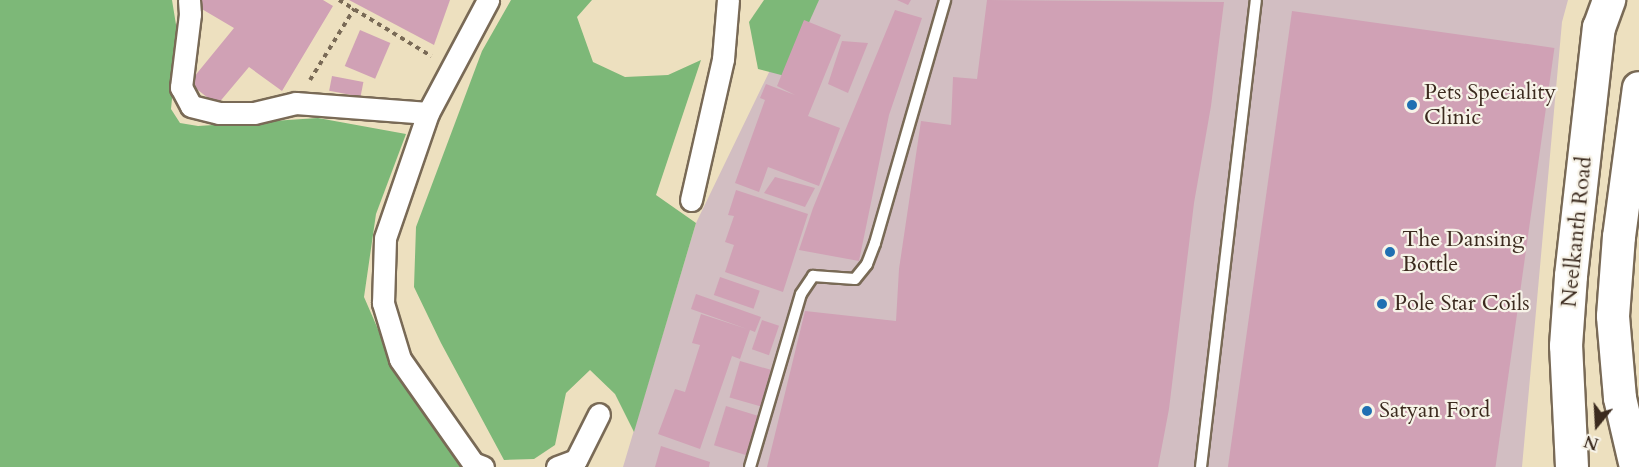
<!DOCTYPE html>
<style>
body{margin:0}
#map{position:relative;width:1639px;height:467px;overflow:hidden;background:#ede0bf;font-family:Cardo,serif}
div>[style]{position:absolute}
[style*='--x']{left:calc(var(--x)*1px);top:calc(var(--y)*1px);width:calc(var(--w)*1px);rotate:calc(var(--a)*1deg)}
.industrial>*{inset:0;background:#d2bec2}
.forest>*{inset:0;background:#7db878}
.building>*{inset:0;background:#d0a1b5;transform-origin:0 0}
.path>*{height:4px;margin-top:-2px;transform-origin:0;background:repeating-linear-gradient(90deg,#796a56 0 4.5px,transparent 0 9px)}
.roads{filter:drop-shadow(2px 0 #796a56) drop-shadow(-2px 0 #796a56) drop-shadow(0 2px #796a56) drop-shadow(0 -2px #796a56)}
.lane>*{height:10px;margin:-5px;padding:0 5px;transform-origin:5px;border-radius:5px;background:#fff}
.street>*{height:21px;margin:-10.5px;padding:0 10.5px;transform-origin:10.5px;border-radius:10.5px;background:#fff}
.secondary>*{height:32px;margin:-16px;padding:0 16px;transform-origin:16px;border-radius:16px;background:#fff}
.dots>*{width:16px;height:16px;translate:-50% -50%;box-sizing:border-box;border:3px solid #f7f3e8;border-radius:50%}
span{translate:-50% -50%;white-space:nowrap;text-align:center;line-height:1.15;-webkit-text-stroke:4.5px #f7f3e8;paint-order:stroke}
.poi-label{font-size:22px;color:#3b2a1e}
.left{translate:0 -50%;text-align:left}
.street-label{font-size:22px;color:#3b2a1e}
.north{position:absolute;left:1567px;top:395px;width:60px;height:60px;-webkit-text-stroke:4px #f7f3e8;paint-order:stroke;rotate:198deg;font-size:16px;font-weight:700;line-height:24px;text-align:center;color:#3b2a1e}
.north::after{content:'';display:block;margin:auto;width:21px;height:27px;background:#3b2a1e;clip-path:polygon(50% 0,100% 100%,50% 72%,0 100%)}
</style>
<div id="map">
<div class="industrial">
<div style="clip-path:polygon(804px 0,1568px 0,1562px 22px,1522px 467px,623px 467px,696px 223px)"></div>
</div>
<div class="forest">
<div style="clip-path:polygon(0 0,172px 0,178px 37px,171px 109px,180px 123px,198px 126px,318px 118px,406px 134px,376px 214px,364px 297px,394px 366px,463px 467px,0 467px)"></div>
<div style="clip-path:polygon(511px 0,592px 0,577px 17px,593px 62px,625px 77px,668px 75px,701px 60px,656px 195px,696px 223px,634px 432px,615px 394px,590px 370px,566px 393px,555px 445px,534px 459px,504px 460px,441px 343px,414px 287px,416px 227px,482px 51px)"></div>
<div style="clip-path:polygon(764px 0,819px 0,785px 76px,758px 69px,749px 22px)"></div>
</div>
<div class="building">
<div style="clip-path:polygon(198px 0,323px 0,333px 6px,282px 91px,249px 67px,217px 105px,189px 83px,234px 28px,195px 5px)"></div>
<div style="clip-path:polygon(349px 0,450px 0,434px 45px)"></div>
<div style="clip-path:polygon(897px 0,911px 0,908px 5px)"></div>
<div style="clip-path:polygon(987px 0,1224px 2px,1211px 106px,1194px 203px,1169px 409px,1158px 467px,767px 467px,805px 311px,896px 321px,899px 269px,921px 121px,951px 125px,953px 77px,977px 79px)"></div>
<div style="clip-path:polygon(895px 10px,922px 18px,889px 115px,859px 261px,799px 250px,813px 208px)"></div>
<div style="left:1292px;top:11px;width:265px;height:461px;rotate:8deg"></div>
<div style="clip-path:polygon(804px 20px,841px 35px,808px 116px,840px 128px,819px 186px,768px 167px,759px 192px,735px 183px,765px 100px,760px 98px,766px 84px,795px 95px,777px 86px)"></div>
<div style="left:360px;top:30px;width:33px;height:39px;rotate:23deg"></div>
<div style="clip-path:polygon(842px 41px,868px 43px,848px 93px,828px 84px)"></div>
<div style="left:332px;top:76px;width:32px;height:15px;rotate:11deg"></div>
<div style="clip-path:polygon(775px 177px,815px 188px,805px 207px,764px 193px)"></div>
<div style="clip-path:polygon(736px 190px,808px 214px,783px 292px,725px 272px,734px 245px,725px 242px,734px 216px,728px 215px)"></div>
<div style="left:720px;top:277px;width:42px;height:19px;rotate:19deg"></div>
<div style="clip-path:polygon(696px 294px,761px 317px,755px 332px,750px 330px,740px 359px,732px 356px,700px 449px,658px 434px,675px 389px,685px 392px,700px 345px,692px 343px,701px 314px,747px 329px,691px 309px)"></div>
<div style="left:762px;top:320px;width:18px;height:31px;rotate:19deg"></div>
<div style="left:740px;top:361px;width:32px;height:38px;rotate:16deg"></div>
<div style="left:726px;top:406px;width:34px;height:41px;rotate:17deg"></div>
<div style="clip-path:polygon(661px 446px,710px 462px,709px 467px,655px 467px)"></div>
</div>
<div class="path">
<div style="--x:339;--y:0;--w:108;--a:31.3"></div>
<div style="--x:310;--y:80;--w:84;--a:-58.2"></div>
</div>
<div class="roads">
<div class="lane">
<div style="--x:750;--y:467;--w:180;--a:-73.6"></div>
<div style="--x:801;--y:294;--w:22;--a:-56"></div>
<div style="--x:813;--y:276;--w:42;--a:4.1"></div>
<div style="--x:855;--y:279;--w:19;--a:-51"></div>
<div style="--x:867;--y:264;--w:22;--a:-69"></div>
<div style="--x:875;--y:243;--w:253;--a:-73.9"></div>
<div style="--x:1201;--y:467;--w:470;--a:-83.3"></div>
</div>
<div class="street">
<div style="--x:189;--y:0;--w:14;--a:86"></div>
<div style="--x:190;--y:14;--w:74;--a:97"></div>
<div style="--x:181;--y:87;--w:21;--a:62"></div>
<div style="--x:191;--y:106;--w:29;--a:14"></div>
<div style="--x:219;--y:113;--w:35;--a:0"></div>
<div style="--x:254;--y:113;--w:43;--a:-13.4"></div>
<div style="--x:296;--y:103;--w:132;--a:4.3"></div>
<div style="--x:691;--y:200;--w:145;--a:-77.2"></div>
<div style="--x:723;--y:59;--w:59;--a:-85.2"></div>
<div style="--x:483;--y:467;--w:11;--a:-158"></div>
<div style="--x:473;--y:463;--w:127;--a:-125.1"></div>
<div style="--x:400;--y:359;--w:59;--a:-106.9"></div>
<div style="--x:383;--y:303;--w:65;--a:-88.2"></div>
<div style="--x:385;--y:238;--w:132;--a:-71"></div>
<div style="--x:428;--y:113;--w:128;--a:-62"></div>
<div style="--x:557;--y:467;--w:20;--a:-20"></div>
<div style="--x:576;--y:460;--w:51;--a:-63.4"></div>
</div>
<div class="secondary">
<div style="--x:1572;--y:467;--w:121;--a:-92.8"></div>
<div style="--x:1566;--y:346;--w:70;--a:-85.9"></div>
<div style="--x:1571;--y:276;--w:250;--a:-83.6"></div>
<div style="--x:1599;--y:28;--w:30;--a:-70"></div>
<div style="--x:1636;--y:467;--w:71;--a:-103.1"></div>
<div style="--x:1620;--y:398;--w:82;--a:-94.9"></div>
<div style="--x:1613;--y:316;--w:79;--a:-85.7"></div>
<div style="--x:1619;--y:237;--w:150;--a:-82.4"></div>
</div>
</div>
<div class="dots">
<div style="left:1412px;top:105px;background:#1f6fb2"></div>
<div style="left:1390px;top:252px;background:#1f6fb2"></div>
<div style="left:1382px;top:304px;background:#1f6fb2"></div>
<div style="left:1367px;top:411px;background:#1f6fb2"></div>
</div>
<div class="poi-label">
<span class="left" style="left:1424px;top:105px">Pets Speciality<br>Clinic</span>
<span class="left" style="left:1402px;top:252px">The Dansing<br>Bottle</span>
<span class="left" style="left:1394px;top:304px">Pole Star Coils</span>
<span class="left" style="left:1379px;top:411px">Satyan Ford</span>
</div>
<div class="street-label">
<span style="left:1577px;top:232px;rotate:-84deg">Neelkanth Road</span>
</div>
<div class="north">N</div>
</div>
